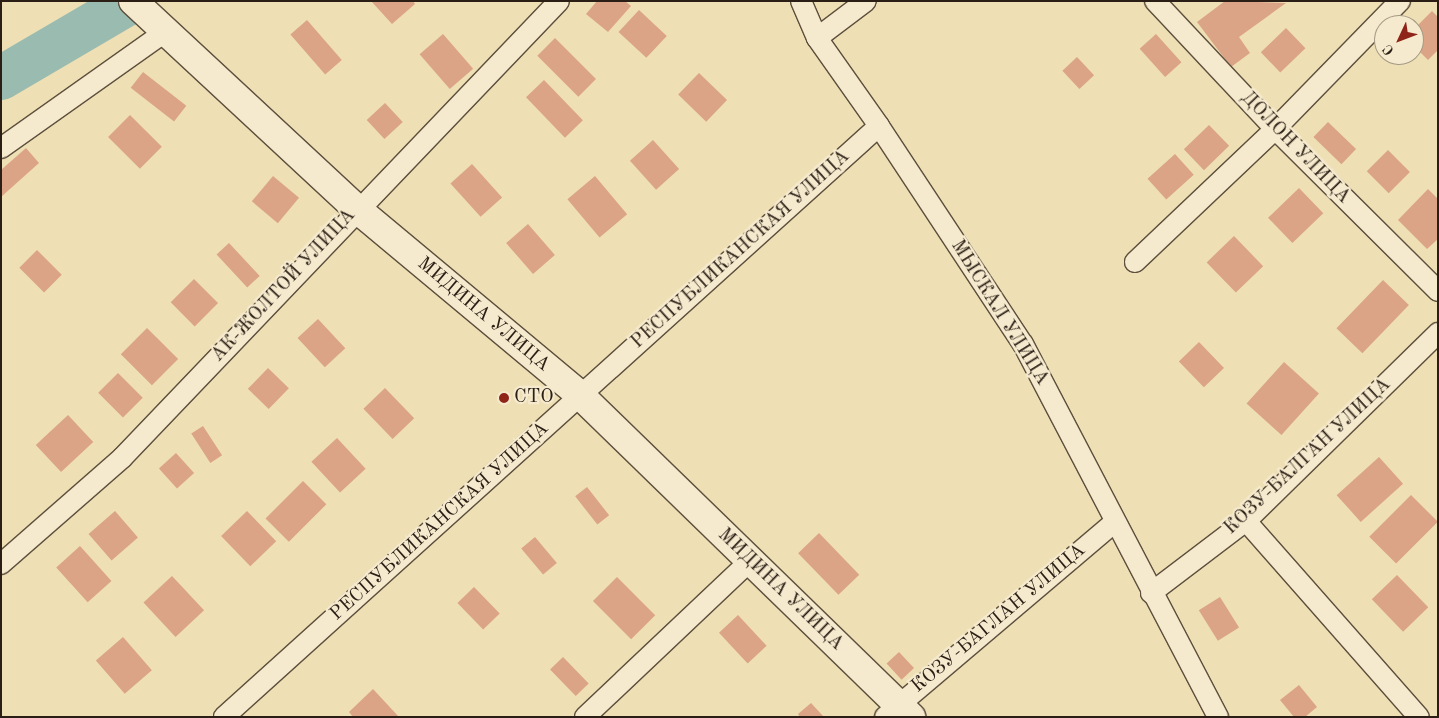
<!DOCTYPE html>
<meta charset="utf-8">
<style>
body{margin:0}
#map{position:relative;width:1439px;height:718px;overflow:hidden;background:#efdfb4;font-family:"Old Standard TT",serif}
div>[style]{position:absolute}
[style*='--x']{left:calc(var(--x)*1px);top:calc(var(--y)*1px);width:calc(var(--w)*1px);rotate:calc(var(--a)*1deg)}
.river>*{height:44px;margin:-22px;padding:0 22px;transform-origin:22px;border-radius:22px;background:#9abcb0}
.building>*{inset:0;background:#dba487;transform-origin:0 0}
.roads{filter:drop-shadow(1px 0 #5c4f3d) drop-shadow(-1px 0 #5c4f3d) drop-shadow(0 1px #5c4f3d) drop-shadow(0 -1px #5c4f3d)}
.street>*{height:20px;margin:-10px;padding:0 10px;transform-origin:10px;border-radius:10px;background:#f5eace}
.secondary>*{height:28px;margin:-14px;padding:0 14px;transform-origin:14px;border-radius:14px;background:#f5eace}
.dots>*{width:14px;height:14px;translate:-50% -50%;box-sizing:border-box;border:2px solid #f5eace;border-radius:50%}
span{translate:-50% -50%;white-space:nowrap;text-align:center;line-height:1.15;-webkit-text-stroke:4.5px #f5eace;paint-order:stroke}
.street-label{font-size:19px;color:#2b1f15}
.poi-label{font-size:19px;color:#2b1f15}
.left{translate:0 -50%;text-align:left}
.frame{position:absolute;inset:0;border:2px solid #2b1f15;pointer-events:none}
.north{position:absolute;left:1374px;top:15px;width:50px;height:50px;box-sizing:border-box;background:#f5eace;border:1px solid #a49984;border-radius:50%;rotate:227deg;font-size:14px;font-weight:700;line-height:20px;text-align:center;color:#2b1f15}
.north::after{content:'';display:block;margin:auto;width:18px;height:22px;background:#8f2418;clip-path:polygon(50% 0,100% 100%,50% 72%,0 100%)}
</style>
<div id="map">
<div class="river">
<div style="--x:1;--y:78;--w:152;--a:-30.4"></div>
</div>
<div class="building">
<div style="clip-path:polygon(371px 1px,413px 1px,415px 4px,392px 24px)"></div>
<div style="clip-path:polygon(597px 1px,625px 1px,631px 6px,608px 32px,586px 14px)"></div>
<div style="clip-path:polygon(1225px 1px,1286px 3px,1239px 37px,1250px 53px,1231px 67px,1197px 22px)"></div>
<div style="left:639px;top:10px;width:38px;height:30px;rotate:43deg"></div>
<div style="clip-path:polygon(1432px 11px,1438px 17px,1438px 50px,1428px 60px,1414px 46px,1414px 29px)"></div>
<div style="left:307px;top:20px;width:53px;height:22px;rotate:49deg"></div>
<div style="left:1286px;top:28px;width:28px;height:35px;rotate:46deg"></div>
<div style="left:443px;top:34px;width:46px;height:31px;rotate:49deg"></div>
<div style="left:1156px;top:34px;width:38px;height:22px;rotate:48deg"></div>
<div style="left:555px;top:38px;width:58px;height:25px;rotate:45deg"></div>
<div style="left:1077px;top:57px;width:25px;height:20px;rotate:47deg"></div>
<div style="left:143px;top:72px;width:55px;height:20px;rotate:38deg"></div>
<div style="left:699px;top:73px;width:39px;height:30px;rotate:44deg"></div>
<div style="left:544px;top:80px;width:56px;height:25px;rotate:46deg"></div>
<div style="left:385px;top:103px;width:26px;height:25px;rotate:47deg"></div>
<div style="left:130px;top:115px;width:45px;height:31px;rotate:45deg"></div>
<div style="left:1328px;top:122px;width:39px;height:21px;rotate:44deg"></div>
<div style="left:1209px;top:125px;width:29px;height:35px;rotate:46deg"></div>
<div style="left:653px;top:140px;width:39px;height:31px;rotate:48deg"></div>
<div style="clip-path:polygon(26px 148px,39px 163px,1px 197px,1px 170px)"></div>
<div style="left:1388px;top:150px;width:31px;height:30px;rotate:45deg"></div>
<div style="left:1175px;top:154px;width:28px;height:37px;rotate:48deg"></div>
<div style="left:472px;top:164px;width:45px;height:29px;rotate:48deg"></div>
<div style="left:273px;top:176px;width:34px;height:33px;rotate:40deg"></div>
<div style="left:595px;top:176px;width:50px;height:36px;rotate:50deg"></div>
<div style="left:1299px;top:188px;width:35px;height:43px;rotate:46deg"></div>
<div style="clip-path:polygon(1428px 189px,1438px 199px,1438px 239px,1427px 249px,1398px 220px)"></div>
<div style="left:528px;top:224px;width:41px;height:29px;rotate:49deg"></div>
<div style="left:1234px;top:236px;width:42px;height:38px;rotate:46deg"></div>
<div style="left:229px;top:243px;width:45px;height:17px;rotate:47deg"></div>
<div style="left:37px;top:250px;width:35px;height:25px;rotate:45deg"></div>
<div style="left:194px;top:279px;width:34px;height:33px;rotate:45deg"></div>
<div style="left:1383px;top:280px;width:36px;height:67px;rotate:44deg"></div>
<div style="left:318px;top:319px;width:40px;height:28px;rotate:47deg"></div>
<div style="left:147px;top:328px;width:44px;height:37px;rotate:45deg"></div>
<div style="left:1199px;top:342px;width:36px;height:28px;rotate:46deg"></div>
<div style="left:1284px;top:362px;width:47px;height:56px;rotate:42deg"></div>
<div style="left:268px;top:368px;width:29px;height:29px;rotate:44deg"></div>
<div style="left:118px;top:373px;width:35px;height:28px;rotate:45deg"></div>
<div style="left:385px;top:388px;width:42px;height:30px;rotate:46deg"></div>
<div style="left:68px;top:415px;width:37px;height:44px;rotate:47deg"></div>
<div style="left:203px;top:426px;width:35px;height:14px;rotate:57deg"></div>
<div style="left:337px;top:438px;width:42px;height:35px;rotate:47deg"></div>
<div style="left:176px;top:453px;width:27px;height:23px;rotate:48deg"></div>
<div style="left:1379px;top:457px;width:36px;height:57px;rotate:48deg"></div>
<div style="left:303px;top:481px;width:33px;height:53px;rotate:45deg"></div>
<div style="left:587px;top:487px;width:36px;height:15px;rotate:52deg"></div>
<div style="left:1411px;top:495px;width:38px;height:59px;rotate:45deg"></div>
<div style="left:115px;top:511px;width:35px;height:35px;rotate:49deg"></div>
<div style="left:247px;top:511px;width:42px;height:36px;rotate:46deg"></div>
<div style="left:819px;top:533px;width:58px;height:29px;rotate:46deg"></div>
<div style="left:535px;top:537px;width:34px;height:18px;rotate:50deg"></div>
<div style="left:80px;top:546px;width:47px;height:32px;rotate:48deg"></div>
<div style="left:1397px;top:575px;width:45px;height:35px;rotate:46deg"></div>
<div style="left:172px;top:576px;width:47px;height:39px;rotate:47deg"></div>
<div style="left:617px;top:577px;width:54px;height:34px;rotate:45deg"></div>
<div style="left:474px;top:587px;width:37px;height:23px;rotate:46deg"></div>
<div style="left:1220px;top:597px;width:36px;height:25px;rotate:58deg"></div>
<div style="left:738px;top:615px;width:42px;height:26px;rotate:47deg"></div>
<div style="left:123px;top:637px;width:44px;height:36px;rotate:49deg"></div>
<div style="left:899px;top:652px;width:22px;height:17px;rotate:47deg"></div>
<div style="left:563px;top:657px;width:37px;height:18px;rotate:46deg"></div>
<div style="clip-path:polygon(1299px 685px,1317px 707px,1305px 717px,1294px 717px,1280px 700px)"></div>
<div style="clip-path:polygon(373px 689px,399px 717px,353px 717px,349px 712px)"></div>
<div style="clip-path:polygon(811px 703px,824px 717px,800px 717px,798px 714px)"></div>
</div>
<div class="roads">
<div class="street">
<div style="--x:801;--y:1;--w:40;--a:66.6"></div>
<div style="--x:817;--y:38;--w:108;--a:54.8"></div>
<div style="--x:879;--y:126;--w:261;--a:56.6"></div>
<div style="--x:1023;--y:344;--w:421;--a:62.4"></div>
<div style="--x:1155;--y:1;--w:175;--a:46.8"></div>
<div style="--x:1275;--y:129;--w:230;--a:44.8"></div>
<div style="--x:817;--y:38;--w:61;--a:-37.1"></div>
<div style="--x:1;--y:148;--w:201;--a:-35.3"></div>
<div style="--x:1135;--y:262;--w:193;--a:-43.5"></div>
<div style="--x:1275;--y:129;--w:179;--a:-45.7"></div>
<div style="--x:1246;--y:521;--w:261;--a:48.6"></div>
<div style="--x:1;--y:564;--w:161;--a:-41.2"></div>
<div style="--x:122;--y:458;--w:632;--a:-46.28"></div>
<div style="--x:1151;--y:593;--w:119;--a:-37.2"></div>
<div style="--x:1246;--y:521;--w:269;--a:-44.4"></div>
<div style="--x:224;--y:717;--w:882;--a:-42.06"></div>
<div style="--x:585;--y:717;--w:227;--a:-43.4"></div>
<div style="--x:885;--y:717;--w:300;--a:-40.3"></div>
</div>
<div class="secondary">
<div style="--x:133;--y:1;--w:306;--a:42.9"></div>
<div style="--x:357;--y:209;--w:290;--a:39.8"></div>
<div style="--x:580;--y:395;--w:462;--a:44.2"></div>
</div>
</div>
<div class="dots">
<div style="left:504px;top:398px;background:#8f2418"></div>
</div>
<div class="street-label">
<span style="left:1295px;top:148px;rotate:46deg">ДОЛОН УЛИЦА</span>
<span style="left:741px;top:250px;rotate:-42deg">РЕСПУБЛИКАНСКАЯ УЛИЦА</span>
<span style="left:284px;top:286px;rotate:-47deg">АК-ЖОЛТОЙ УЛИЦА</span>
<span style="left:999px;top:313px;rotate:58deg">МЫСКАЛ УЛИЦА</span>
<span style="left:483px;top:315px;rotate:40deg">МИДИНА УЛИЦА</span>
<span style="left:1308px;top:457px;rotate:-43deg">КОЗУ-БАЛГАН УЛИЦА</span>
<span style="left:440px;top:522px;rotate:-42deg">РЕСПУБЛИКАНСКАЯ УЛИЦА</span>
<span style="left:780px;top:590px;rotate:44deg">МИДИНА УЛИЦА</span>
<span style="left:999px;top:619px;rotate:-40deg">КОЗУ-БАГЛАН УЛИЦА</span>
</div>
<div class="poi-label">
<span class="left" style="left:514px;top:398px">СТО</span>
</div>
<div class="frame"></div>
<div class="north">С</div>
</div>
